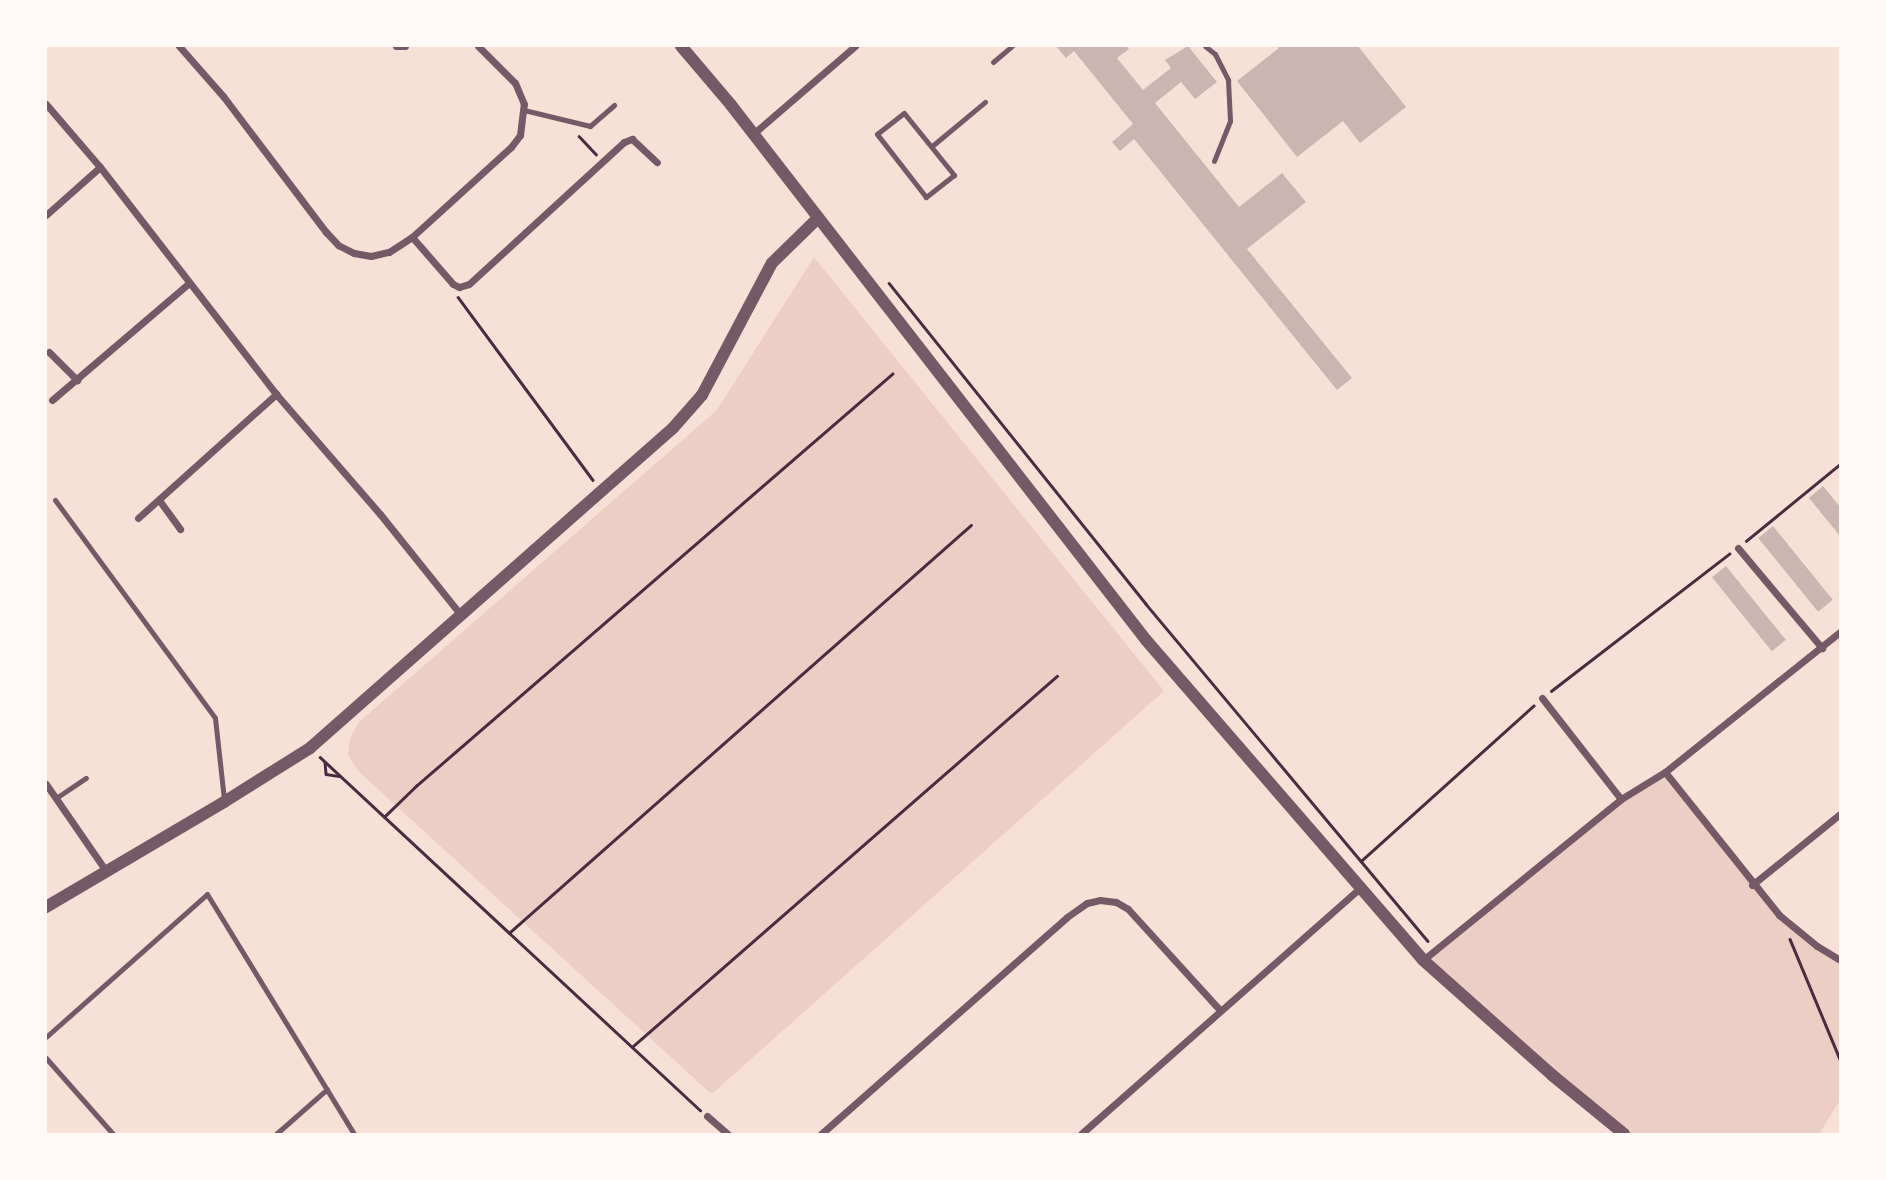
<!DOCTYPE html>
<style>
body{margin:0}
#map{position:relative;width:1886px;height:1180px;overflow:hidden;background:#f7e1d7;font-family:Quicksand,sans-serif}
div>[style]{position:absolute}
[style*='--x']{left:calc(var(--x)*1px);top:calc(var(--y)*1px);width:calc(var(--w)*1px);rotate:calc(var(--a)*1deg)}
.green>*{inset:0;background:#ebcfc5}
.building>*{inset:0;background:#ccb4b1;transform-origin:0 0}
.path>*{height:2.5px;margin:-1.25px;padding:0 1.25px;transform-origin:1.25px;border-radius:1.25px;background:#4a2c40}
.service>*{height:5px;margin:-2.5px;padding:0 2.5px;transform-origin:2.5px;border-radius:2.5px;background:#755966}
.minor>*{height:7px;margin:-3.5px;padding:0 3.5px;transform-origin:3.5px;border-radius:3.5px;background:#755966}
.tertiary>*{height:12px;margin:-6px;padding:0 6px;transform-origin:6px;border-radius:6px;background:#755966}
span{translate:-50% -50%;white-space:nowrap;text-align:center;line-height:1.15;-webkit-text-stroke:5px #fffaf5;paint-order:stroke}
.frame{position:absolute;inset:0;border:47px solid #fffaf5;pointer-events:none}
</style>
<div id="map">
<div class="green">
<div style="clip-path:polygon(814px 257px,1164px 691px,713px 1093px,709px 1092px,357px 770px,348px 754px,350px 738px,359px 722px,717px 410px)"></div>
<div style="clip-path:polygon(1665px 772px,1752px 885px,1817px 946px,1840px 960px,1840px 1100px,1819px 1134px,1624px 1134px,1423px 960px,1621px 799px)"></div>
</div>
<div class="building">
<div style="clip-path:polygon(1056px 46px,1126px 46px,1129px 49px,1117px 58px,1143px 90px,1171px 68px,1165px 60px,1188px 46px,1217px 82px,1195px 99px,1181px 82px,1155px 103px,1239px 207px,1282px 173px,1306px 202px,1247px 249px,1352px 378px,1337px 390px,1134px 139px,1120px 151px,1112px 142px,1133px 124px,1074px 51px,1066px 58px)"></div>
<div style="clip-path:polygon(1277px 46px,1358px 46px,1406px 107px,1360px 143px,1343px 121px,1297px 157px,1237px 81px,1279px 48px)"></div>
<div style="clip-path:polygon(1823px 486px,1840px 507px,1840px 536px,1809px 498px)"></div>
<div style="left:1773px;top:526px;width:95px;height:19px;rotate:51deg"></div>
<div style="left:1726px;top:566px;width:95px;height:18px;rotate:51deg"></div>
</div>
<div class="path">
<div style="--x:579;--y:136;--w:25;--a:47"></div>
<div style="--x:889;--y:283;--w:411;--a:51.3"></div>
<div style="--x:1146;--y:604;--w:439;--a:50.1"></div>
<div style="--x:458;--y:297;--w:227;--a:53.6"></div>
<div style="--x:1746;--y:541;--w:122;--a:-39.3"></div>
<div style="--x:1551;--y:691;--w:225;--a:-37.6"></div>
<div style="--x:320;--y:757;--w:519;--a:42.89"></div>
<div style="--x:325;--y:762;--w:12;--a:85"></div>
<div style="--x:326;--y:774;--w:13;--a:9"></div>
<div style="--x:384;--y:817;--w:45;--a:-44.1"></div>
<div style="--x:416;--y:786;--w:630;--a:-40.88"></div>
<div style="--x:1361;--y:861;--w:232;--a:-42"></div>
<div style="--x:509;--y:933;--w:616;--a:-41.45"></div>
<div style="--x:1790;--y:939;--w:130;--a:67.4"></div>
<div style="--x:632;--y:1047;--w:564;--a:-41.12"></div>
</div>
<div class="service">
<div style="--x:1205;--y:46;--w:13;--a:39"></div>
<div style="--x:1215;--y:54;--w:29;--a:63"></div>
<div style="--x:1228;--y:80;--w:41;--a:87.2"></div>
<div style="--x:1230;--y:121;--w:43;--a:111.8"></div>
<div style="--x:993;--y:62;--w:25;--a:-40"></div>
<div style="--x:524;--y:110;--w:68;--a:13.6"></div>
<div style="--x:590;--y:126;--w:32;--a:-41"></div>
<div style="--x:904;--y:113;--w:80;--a:51.1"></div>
<div style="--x:954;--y:175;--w:36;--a:142"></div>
<div style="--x:926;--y:197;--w:80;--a:-127.9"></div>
<div style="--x:877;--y:134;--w:34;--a:-38"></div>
<div style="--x:932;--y:146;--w:69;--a:-39.7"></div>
<div style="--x:55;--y:500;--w:270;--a:53.7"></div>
<div style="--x:215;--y:718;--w:81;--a:83.7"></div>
<div style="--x:56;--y:798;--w:36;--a:-34"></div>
<div style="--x:46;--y:1037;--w:215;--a:-41.6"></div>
<div style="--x:207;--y:894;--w:281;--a:58.5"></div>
<div style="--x:46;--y:1058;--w:101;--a:48.6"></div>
<div style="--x:276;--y:1134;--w:68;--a:-41.4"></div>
</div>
<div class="minor">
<div style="--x:179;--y:46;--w:67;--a:48.7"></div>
<div style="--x:223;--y:96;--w:171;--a:52.9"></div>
<div style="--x:326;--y:232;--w:18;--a:47"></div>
<div style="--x:338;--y:245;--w:18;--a:27"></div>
<div style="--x:354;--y:253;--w:17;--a:10"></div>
<div style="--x:371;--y:256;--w:18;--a:-13"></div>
<div style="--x:389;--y:252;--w:27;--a:-33"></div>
<div style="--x:412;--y:237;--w:134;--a:-42.3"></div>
<div style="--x:511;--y:147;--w:15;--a:-53"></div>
<div style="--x:520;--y:135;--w:31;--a:-83"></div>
<div style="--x:524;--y:104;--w:23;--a:-113"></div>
<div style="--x:515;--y:83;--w:52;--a:-135"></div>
<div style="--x:396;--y:46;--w:9;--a:0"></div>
<div style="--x:46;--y:104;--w:83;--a:49.4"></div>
<div style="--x:100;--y:167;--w:287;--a:52.2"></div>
<div style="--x:276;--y:394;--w:159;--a:49.1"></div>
<div style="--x:380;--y:514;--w:129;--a:51.3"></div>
<div style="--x:753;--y:134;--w:135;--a:-40.8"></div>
<div style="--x:46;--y:215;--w:72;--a:-41.6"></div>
<div style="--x:412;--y:237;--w:62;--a:48.9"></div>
<div style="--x:453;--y:284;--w:7;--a:27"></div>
<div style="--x:459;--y:287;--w:10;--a:-17"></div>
<div style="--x:469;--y:284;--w:210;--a:-42.5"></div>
<div style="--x:624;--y:142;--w:9;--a:-21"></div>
<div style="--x:632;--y:139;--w:34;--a:43"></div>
<div style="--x:49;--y:352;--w:40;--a:45"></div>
<div style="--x:52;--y:400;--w:180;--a:-40.5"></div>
<div style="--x:159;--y:500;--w:36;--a:54"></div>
<div style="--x:138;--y:518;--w:186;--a:-41.9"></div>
<div style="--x:1738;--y:548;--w:131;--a:50"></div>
<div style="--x:1542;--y:698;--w:128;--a:52"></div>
<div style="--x:1665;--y:772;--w:183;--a:51.4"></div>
<div style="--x:1779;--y:915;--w:49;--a:39.2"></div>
<div style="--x:1817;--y:946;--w:27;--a:31"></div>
<div style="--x:46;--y:784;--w:106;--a:55.4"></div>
<div style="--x:1752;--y:885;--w:113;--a:-38.9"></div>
<div style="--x:1423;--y:960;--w:255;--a:-39.1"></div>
<div style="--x:1621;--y:799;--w:52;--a:-31.5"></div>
<div style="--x:1665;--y:772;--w:224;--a:-38.7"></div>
<div style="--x:707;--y:1116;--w:28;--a:41"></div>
<div style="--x:821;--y:1134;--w:328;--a:-41.4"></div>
<div style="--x:1067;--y:917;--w:24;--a:-35"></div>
<div style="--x:1087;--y:903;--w:13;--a:-13"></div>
<div style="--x:1100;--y:900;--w:16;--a:7"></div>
<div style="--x:1116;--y:902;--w:14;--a:30"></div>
<div style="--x:1128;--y:909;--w:137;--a:47.7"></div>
<div style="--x:1081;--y:1134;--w:372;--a:-41.4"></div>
</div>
<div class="tertiary">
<div style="--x:681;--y:46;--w:77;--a:49.7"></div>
<div style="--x:731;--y:105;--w:677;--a:52.2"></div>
<div style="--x:1146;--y:640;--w:423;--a:49.1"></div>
<div style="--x:1423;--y:960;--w:173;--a:41.7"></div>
<div style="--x:1552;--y:1075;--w:93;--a:39.3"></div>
<div style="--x:46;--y:907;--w:207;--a:-30.5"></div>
<div style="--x:224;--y:802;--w:102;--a:-32.1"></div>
<div style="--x:310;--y:748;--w:484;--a:-41.4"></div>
<div style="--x:673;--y:428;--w:44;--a:-48.7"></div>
<div style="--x:702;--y:395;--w:149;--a:-62.1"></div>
<div style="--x:772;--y:263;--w:64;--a:-44.4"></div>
</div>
<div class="frame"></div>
</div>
